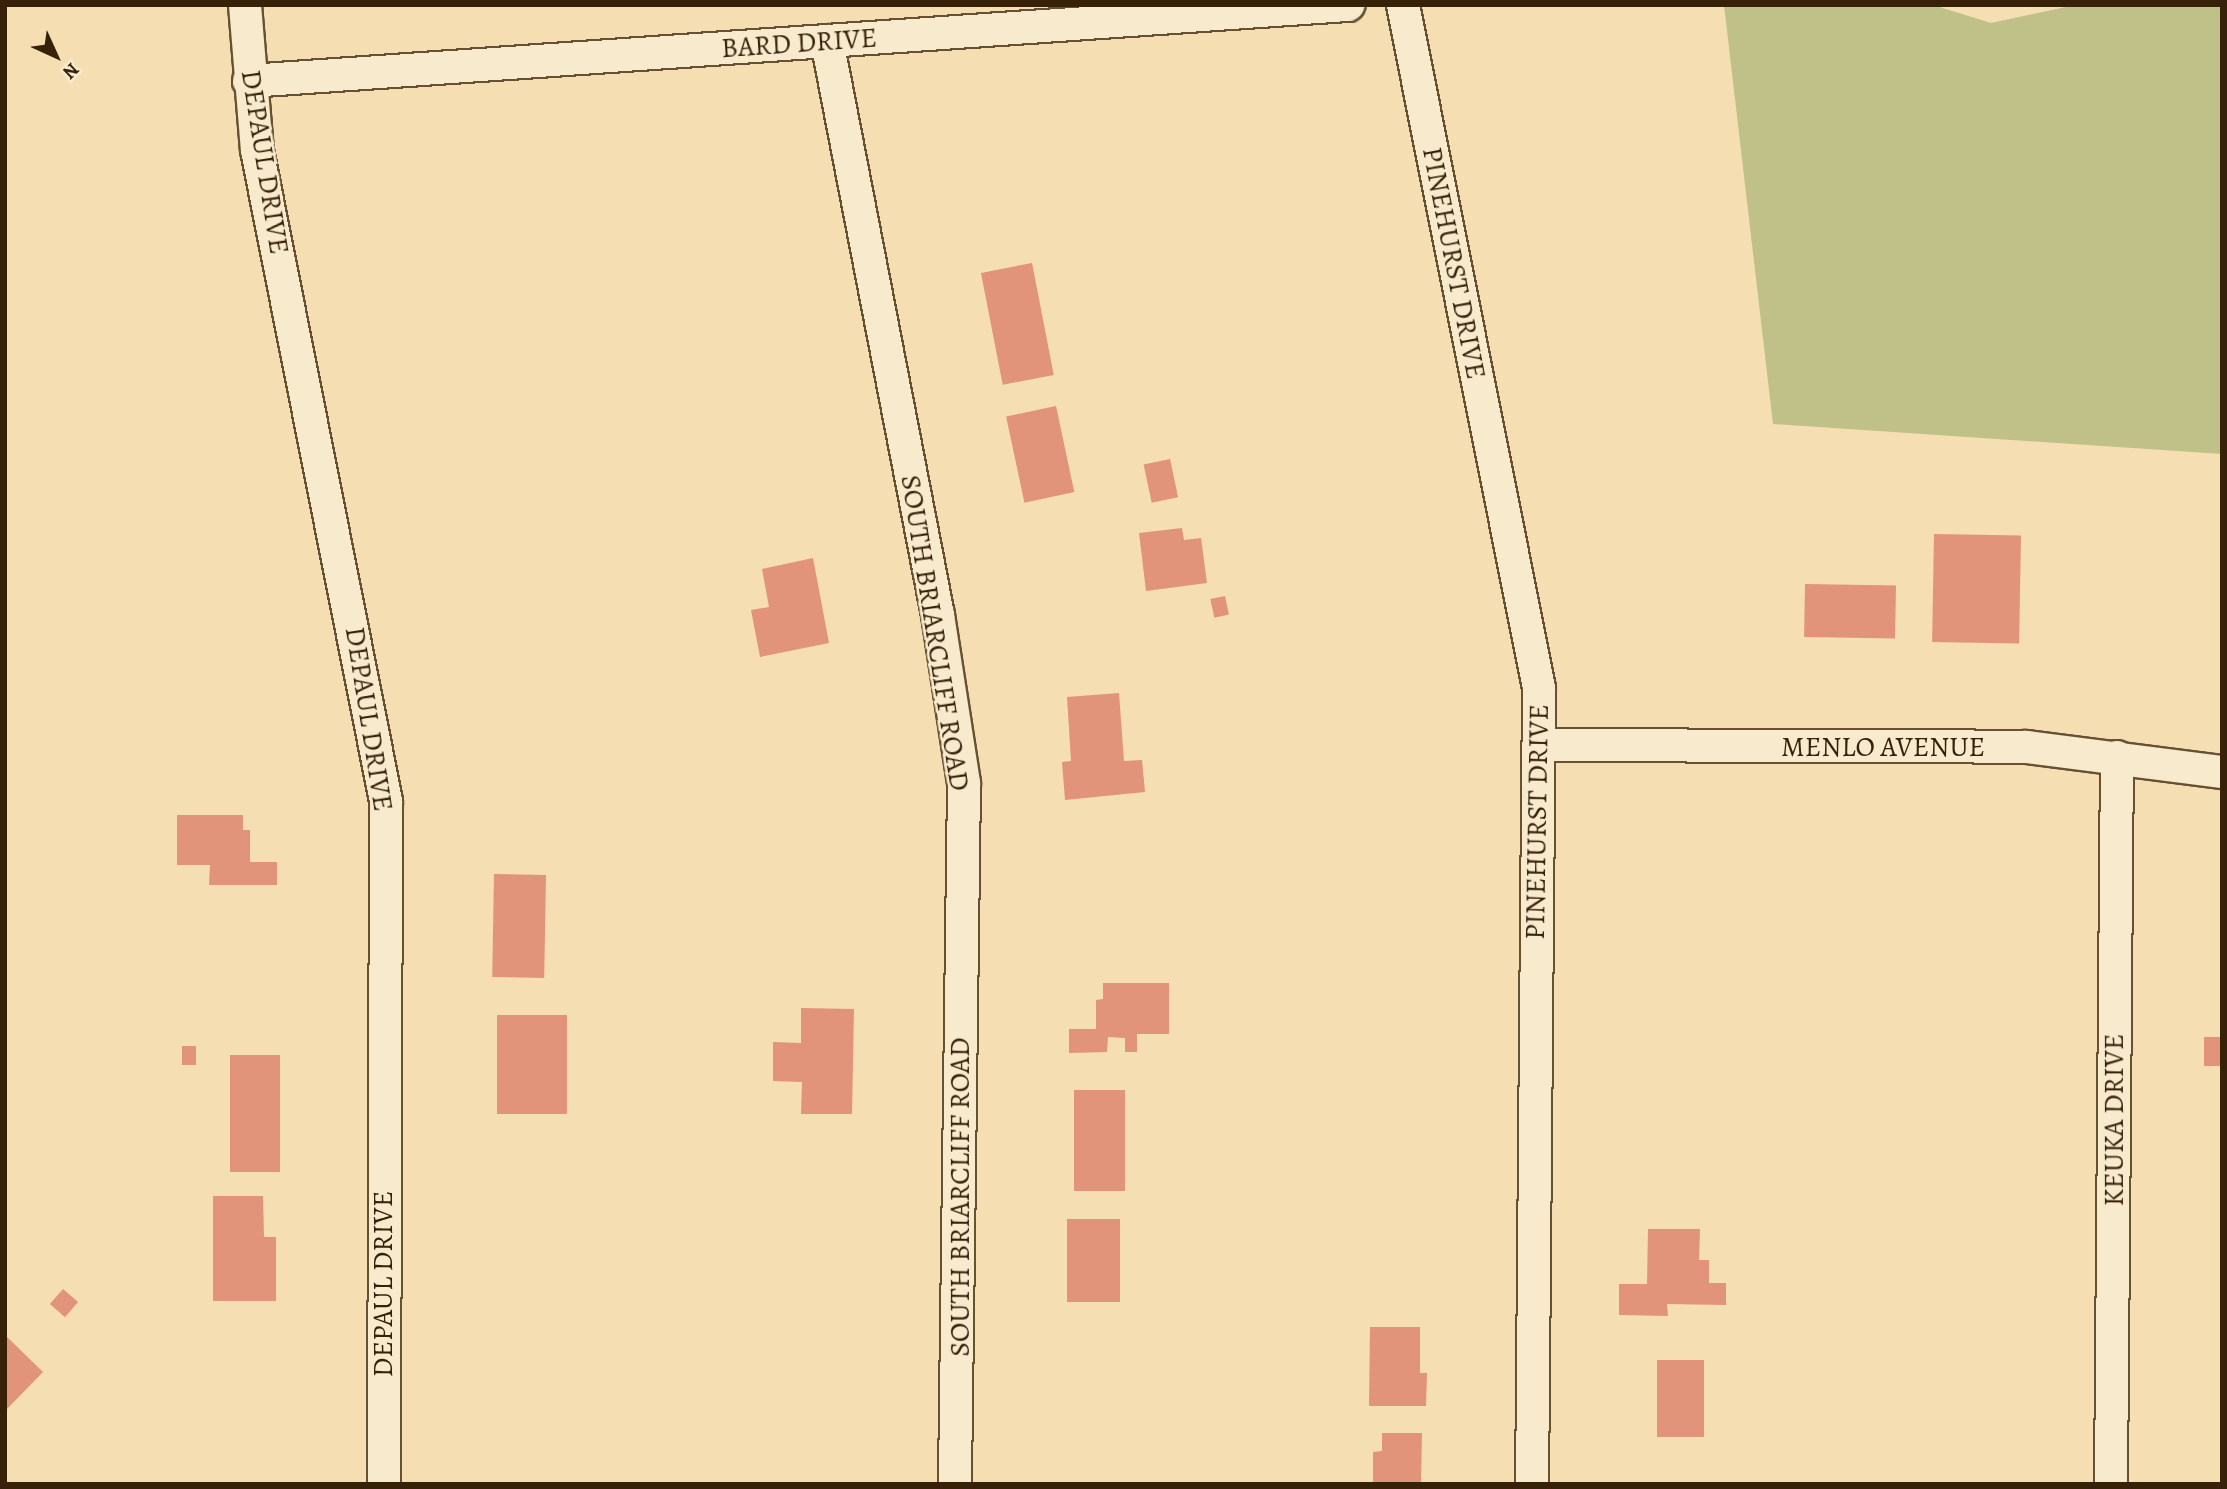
<!DOCTYPE html>
<style>
body{margin:0}
#map{position:relative;width:2227px;height:1489px;overflow:hidden;background:#f4deb2;font-family:Alegreya,serif}
div>[style]{position:absolute}
[style*='--x']{left:calc(var(--x)*1px);top:calc(var(--y)*1px);width:calc(var(--w)*1px);rotate:calc(var(--a)*1deg)}
.green>*{inset:0;background:#c0c089}
.building>*{inset:0;background:#e1947a;transform-origin:0 0}
.roads{filter:drop-shadow(2px 0 #665133) drop-shadow(-2px 0 #665133) drop-shadow(0 2px #665133) drop-shadow(0 -2px #665133)}
.minor>*{height:32px;margin:-16px;padding:0 16px;transform-origin:16px;border-radius:16px;background:#f8eacd}
span{translate:-50% -50%;white-space:nowrap;text-align:center;line-height:1.15;-webkit-text-stroke:5px #f8eacd;paint-order:stroke}
.street-label{font-size:28px;color:#372209}
.frame{position:absolute;inset:0;border:7px solid #372209;pointer-events:none}
.north{position:absolute;left:21px;top:21px;width:70px;height:70px;-webkit-text-stroke:5px #f8eacd;paint-order:stroke;rotate:135deg;font-size:19px;font-weight:700;line-height:28px;text-align:center;color:#372209}
.north::after{content:'';display:block;margin:auto;width:24px;height:32px;background:#372209;clip-path:polygon(50% 0,100% 100%,50% 72%,0 100%)}
</style>
<div id="map">
<div class="green">
<div style="clip-path:polygon(1724px 5px,1933px 5px,1991px 23px,2075px 5px,2222px 5px,2222px 454px,1773px 424px)"></div>
</div>
<div class="building">
<div style="left:1032px;top:263px;width:114px;height:52px;rotate:79deg"></div>
<div style="left:1056px;top:406px;width:88px;height:51px;rotate:78deg"></div>
<div style="left:1170px;top:459px;width:39px;height:27px;rotate:78deg"></div>
<div style="clip-path:polygon(1182px 528px,1184px 540px,1201px 538px,1207px 583px,1146px 591px,1139px 533px)"></div>
<div style="left:1934px;top:534px;width:87px;height:108px;rotate:1deg"></div>
<div style="clip-path:polygon(813px 558px,829px 643px,760px 657px,751px 610px,769px 607px,762px 569px)"></div>
<div style="left:1805px;top:584px;width:91px;height:53px;rotate:1deg"></div>
<div style="left:1225px;top:596px;width:19px;height:15px;rotate:78deg"></div>
<div style="clip-path:polygon(1119px 693px,1124px 761px,1142px 760px,1145px 792px,1065px 800px,1062px 762px,1071px 761px,1067px 697px)"></div>
<div style="clip-path:polygon(177px 815px,243px 815px,243px 830px,250px 830px,250px 862px,277px 862px,277px 885px,209px 885px,210px 865px,177px 865px)"></div>
<div style="left:494px;top:874px;width:52px;height:103px;rotate:1deg"></div>
<div style="clip-path:polygon(1103px 983px,1169px 983px,1169px 1034px,1137px 1034px,1137px 1052px,1125px 1052px,1125px 1038px,1108px 1037px,1107px 1052px,1069px 1053px,1069px 1029px,1096px 1029px,1096px 1000px,1103px 999px)"></div>
<div style="clip-path:polygon(801px 1008px,854px 1009px,852px 1114px,801px 1114px,802px 1082px,773px 1081px,773px 1042px,801px 1043px)"></div>
<div style="left:497px;top:1015px;width:70px;height:99px"></div>
<div style="left:2204px;top:1037px;width:18px;height:29px"></div>
<div style="left:182px;top:1046px;width:14px;height:19px"></div>
<div style="left:280px;top:1055px;width:117px;height:50px;rotate:90deg"></div>
<div style="left:1074px;top:1090px;width:51px;height:101px"></div>
<div style="clip-path:polygon(213px 1196px,263px 1196px,264px 1237px,276px 1237px,276px 1301px,213px 1301px)"></div>
<div style="left:1067px;top:1219px;width:53px;height:83px"></div>
<div style="clip-path:polygon(1648px 1229px,1700px 1229px,1699px 1260px,1709px 1260px,1709px 1283px,1726px 1283px,1726px 1305px,1667px 1304px,1668px 1316px,1619px 1315px,1619px 1284px,1647px 1284px)"></div>
<div style="left:63px;top:1289px;width:20px;height:20px;rotate:41deg"></div>
<div style="clip-path:polygon(1370px 1327px,1420px 1327px,1420px 1373px,1427px 1373px,1426px 1406px,1369px 1406px)"></div>
<div style="clip-path:polygon(5px 1335px,43px 1372px,5px 1411px)"></div>
<div style="left:1657px;top:1360px;width:47px;height:77px"></div>
<div style="clip-path:polygon(1382px 1433px,1422px 1433px,1421px 1484px,1373px 1484px,1373px 1452px,1382px 1451px)"></div>
</div>
<div class="roads">
<div class="minor">
<div style="--x:245;--y:5;--w:145;--a:85.3"></div>
<div style="--x:257;--y:150;--w:664;--a:78.79"></div>
<div style="--x:386;--y:801;--w:683;--a:90.17"></div>
<div style="--x:1403;--y:5;--w:696;--a:78.74"></div>
<div style="--x:1539;--y:688;--w:796;--a:90.5"></div>
<div style="--x:827;--y:41;--w:585;--a:79.06"></div>
<div style="--x:938;--y:615;--w:170;--a:81.2"></div>
<div style="--x:964;--y:783;--w:701;--a:90.74"></div>
<div style="--x:249;--y:81;--w:1102;--a:-3.96"></div>
<div style="--x:1542;--y:745;--w:484;--a:0.2"></div>
<div style="--x:2026;--y:747;--w:198;--a:7.3"></div>
<div style="--x:2111;--y:1484;--w:727;--a:-89.53"></div>
</div>
</div>
<div class="street-label">
<span style="left:799px;top:43px;rotate:-4deg">BARD DRIVE</span>
<span style="left:265px;top:162px;rotate:81deg">DEPAUL DRIVE</span>
<span style="left:1454px;top:263px;rotate:79deg">PINEHURST DRIVE</span>
<span style="left:935px;top:633px;rotate:81deg">SOUTH BRIARCLIFF ROAD</span>
<span style="left:369px;top:719px;rotate:81deg">DEPAUL DRIVE</span>
<span style="left:1883px;top:747px">MENLO AVENUE</span>
<span style="left:1537px;top:822px;rotate:-89deg">PINEHURST DRIVE</span>
<span style="left:2114px;top:1120px;rotate:-90deg">KEUKA DRIVE</span>
<span style="left:960px;top:1197px;rotate:-90deg">SOUTH BRIARCLIFF ROAD</span>
<span style="left:383px;top:1284px;rotate:-90deg">DEPAUL DRIVE</span>
</div>
<div class="frame"></div>
<div class="north">N</div>
</div>
